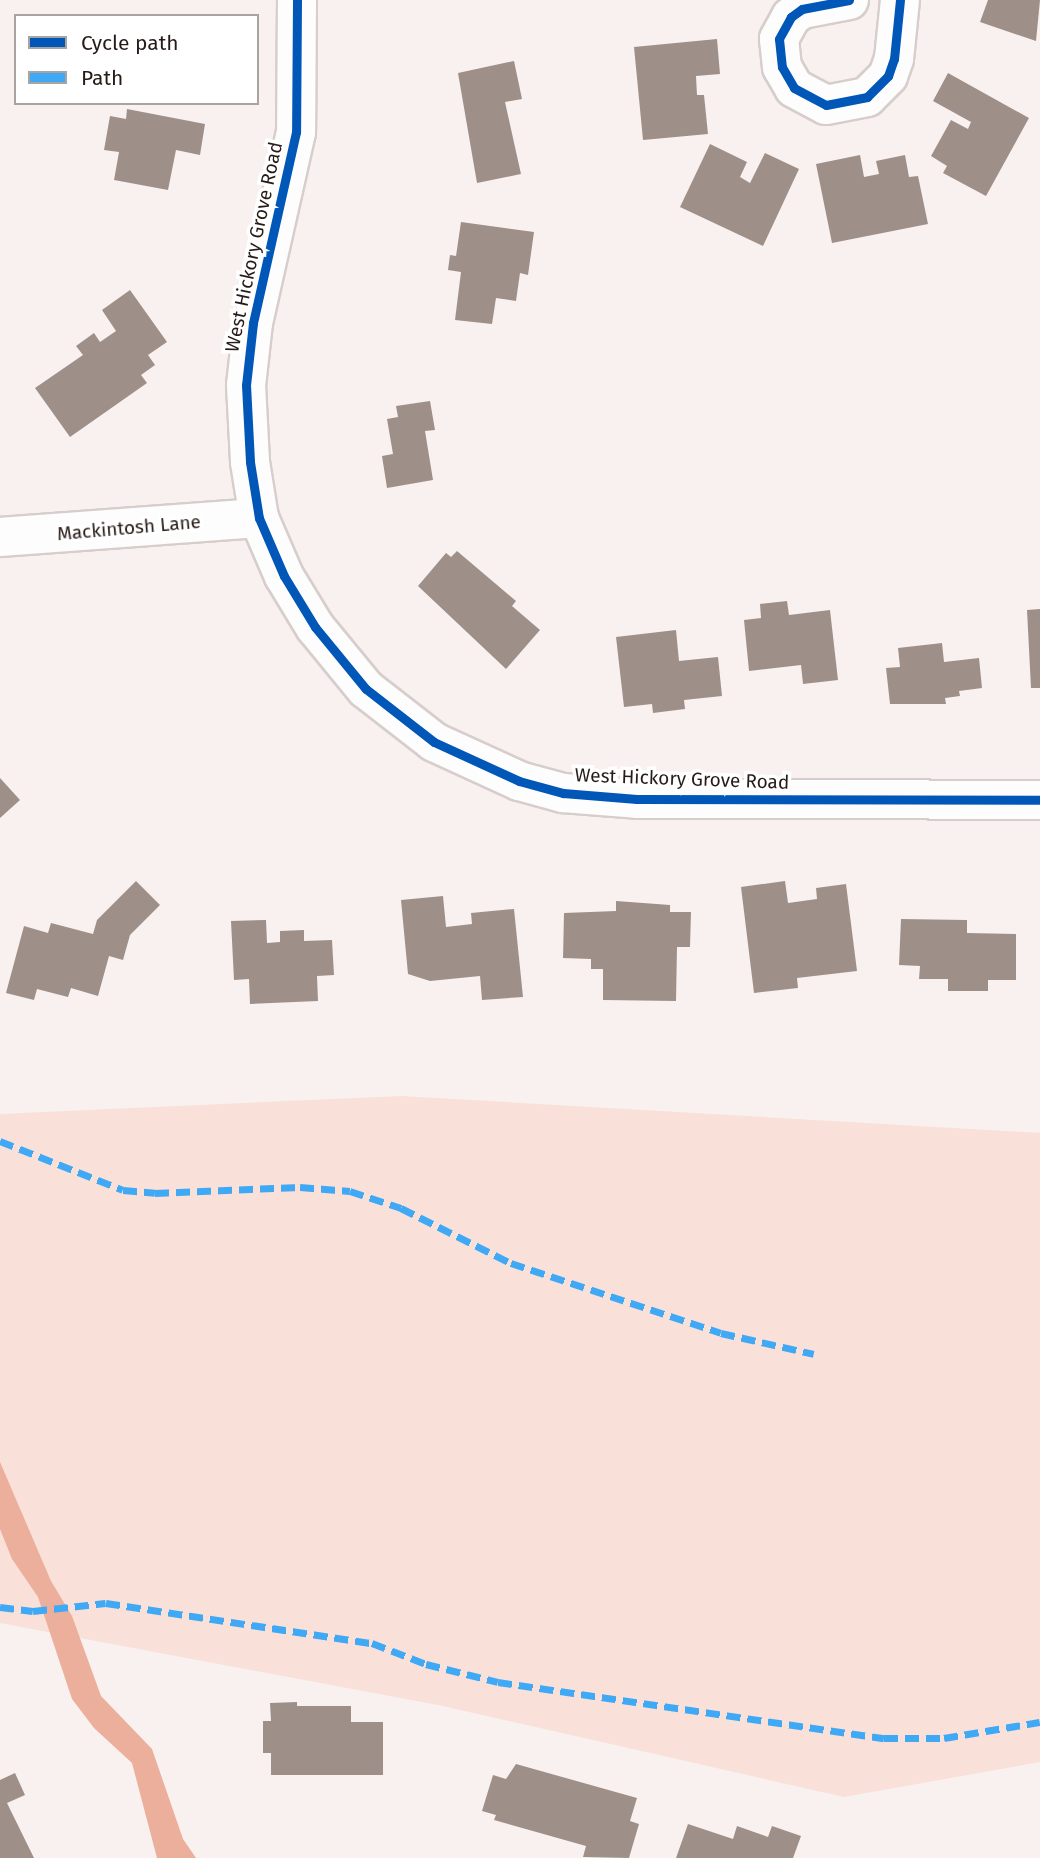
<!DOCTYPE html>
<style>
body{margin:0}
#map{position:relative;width:1040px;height:1858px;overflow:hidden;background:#f8f1ef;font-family:"Fira Sans",sans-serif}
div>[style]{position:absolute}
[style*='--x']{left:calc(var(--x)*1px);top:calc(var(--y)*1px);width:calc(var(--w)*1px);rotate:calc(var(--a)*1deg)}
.green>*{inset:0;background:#f9e0d8}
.water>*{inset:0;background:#ebaf9c}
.building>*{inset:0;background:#9f8f89}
.roads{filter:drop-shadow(2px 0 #d7cecb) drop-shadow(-2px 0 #d7cecb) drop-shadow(0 2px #d7cecb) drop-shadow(0 -2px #d7cecb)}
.minor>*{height:38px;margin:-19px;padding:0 19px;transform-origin:19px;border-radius:19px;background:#fefdfd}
.quiet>*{height:7px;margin-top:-3.5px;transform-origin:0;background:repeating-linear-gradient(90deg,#3fa9f5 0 14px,transparent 0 21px)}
.cycleway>*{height:9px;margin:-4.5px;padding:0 4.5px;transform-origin:4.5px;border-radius:4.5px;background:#0057b8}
span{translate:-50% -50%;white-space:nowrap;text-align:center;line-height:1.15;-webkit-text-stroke:7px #fff;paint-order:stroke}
.street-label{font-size:19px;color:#261b17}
.legend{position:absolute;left:14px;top:14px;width:245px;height:91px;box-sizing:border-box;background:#fff;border:2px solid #a8a4a2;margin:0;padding:9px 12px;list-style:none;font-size:21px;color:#261b17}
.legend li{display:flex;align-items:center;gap:14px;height:35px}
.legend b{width:35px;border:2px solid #a8a4a2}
</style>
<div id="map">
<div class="green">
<div style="clip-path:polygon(401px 1096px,1040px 1133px,1040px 1762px,844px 1797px,438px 1705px,0 1623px,0 1114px)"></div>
</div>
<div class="water">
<div style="clip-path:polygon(0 1462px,51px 1581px,72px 1616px,101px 1696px,152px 1749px,183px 1839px,196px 1858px,157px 1858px,132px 1763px,94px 1728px,72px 1699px,38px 1597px,12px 1559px,0 1529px)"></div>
</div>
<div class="building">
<div style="clip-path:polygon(988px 0,1040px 0,1036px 41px,980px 22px)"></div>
<div style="clip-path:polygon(717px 39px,720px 74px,696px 76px,697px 95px,704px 95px,708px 134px,643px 140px,634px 47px)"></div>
<div style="clip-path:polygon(514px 61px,522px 99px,505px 102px,521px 174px,477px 183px,458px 73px)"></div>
<div style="clip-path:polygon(948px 73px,1029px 118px,986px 196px,943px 173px,947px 166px,931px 156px,951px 120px,968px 129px,971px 122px,933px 101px)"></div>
<div style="clip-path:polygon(127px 109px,205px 124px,200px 155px,176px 150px,168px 190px,114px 180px,119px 152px,104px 150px,110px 116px,126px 119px)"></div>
<div style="clip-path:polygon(710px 144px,747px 162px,740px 177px,750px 183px,765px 153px,799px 169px,763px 246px,680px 207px)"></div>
<div style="clip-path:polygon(860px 155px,864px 177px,879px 174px,876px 161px,905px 155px,909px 177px,918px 176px,928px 224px,832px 243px,816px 164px)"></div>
<div style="clip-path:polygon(461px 222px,534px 232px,528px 275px,520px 273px,516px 301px,496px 298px,492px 324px,455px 320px,461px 272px,448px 270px,450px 255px,456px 256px)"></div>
<div style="clip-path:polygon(130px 290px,167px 342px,148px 355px,155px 365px,141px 375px,147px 383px,70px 437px,35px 388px,83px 355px,76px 346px,94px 333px,100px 342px,116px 331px,102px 310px)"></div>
<div style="clip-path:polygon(430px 401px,435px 430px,425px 431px,433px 480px,387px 488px,382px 456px,393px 454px,387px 419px,398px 417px,396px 406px)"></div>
<div style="clip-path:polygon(457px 551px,516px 601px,512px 606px,540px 630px,506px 669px,418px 586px,446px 553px,451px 557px)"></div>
<div style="clip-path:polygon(787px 601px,789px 615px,830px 610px,838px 680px,803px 684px,801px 665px,749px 671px,744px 620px,761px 618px,760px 604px)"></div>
<div style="clip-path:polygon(1040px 609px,1040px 688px,1031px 688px,1027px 610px)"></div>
<div style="clip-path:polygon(676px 630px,679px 661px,718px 657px,722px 696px,684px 700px,685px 709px,653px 713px,652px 704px,624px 707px,616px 637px)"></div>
<div style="clip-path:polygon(942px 643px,944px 662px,979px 658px,982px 688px,959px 691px,960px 696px,945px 698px,946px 704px,890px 704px,886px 668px,900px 667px,898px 648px)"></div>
<div style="clip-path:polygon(0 778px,20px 800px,0 818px)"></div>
<div style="clip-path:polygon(136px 881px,160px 905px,130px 935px,123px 960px,109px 956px,98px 996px,71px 988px,68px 997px,37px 989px,34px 1000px,6px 993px,24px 926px,48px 933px,51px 923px,93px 934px,97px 920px)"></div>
<div style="clip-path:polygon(785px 881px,788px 903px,817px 899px,816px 888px,846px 884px,857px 971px,797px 978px,798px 988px,754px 993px,741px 887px)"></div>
<div style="clip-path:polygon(443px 896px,446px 927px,472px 924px,471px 913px,514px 909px,523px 997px,482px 1000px,480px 976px,430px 981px,408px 974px,401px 900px)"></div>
<div style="clip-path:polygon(616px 901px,670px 905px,670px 912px,691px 912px,690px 947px,677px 947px,676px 1001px,603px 1000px,603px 969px,591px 969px,591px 959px,563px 958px,564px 913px,616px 911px)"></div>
<div style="clip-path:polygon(901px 919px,967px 920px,967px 933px,1016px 934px,1016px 980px,988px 980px,988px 991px,948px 991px,948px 979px,919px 979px,920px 966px,899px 965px)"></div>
<div style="clip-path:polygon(266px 920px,267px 943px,280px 942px,280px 931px,304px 930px,304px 941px,332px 940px,334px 975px,317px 976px,318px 1001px,250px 1004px,249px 979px,234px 980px,231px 921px)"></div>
<div style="clip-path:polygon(297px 1702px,297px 1706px,351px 1706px,351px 1722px,383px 1722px,383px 1775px,271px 1775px,271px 1753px,263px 1753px,263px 1721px,271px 1721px,270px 1703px)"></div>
<div style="clip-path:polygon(516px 1764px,637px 1798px,630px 1821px,639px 1824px,629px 1858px,583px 1857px,586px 1846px,494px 1820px,496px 1815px,482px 1811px,493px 1775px,506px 1779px)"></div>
<div style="clip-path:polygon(15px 1773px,25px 1795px,7px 1803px,34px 1858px,0 1858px,0 1780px)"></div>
<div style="clip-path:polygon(688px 1824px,733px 1839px,737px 1826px,768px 1837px,772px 1826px,801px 1836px,793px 1858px,676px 1858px)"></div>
</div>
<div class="roads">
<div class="minor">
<div style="--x:297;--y:0;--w:132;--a:90.4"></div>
<div style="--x:296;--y:132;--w:196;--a:102.7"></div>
<div style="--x:253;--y:323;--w:62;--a:96.4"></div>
<div style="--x:246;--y:385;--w:77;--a:87"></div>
<div style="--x:250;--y:462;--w:57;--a:80.9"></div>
<div style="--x:259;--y:518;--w:63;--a:66.7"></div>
<div style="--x:284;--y:576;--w:60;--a:58.7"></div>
<div style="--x:315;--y:627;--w:80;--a:50.6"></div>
<div style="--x:366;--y:689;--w:86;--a:37.9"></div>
<div style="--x:434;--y:742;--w:94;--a:24.6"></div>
<div style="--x:519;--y:781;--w:46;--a:15.3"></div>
<div style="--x:563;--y:793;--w:74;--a:4.6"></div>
<div style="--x:637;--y:799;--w:403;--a:0.1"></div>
<div style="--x:849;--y:0;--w:48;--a:169.2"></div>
<div style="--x:802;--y:9;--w:14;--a:144"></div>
<div style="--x:791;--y:17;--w:25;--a:119"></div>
<div style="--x:779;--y:39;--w:28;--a:84"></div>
<div style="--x:782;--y:67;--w:24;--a:60"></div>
<div style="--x:794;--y:88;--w:36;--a:28"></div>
<div style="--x:826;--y:105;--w:42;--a:-11"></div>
<div style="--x:867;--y:97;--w:30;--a:-45"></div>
<div style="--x:888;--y:76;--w:18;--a:-71"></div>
<div style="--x:894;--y:59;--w:59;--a:-84.2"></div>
<div style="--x:0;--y:537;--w:260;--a:-4.2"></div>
</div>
</div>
<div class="quiet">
<div style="--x:0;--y:1141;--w:132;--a:21.7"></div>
<div style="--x:123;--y:1190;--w:32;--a:5"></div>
<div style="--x:155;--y:1193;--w:145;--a:-2.4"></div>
<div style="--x:300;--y:1187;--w:50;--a:4.6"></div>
<div style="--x:350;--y:1191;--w:54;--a:18.4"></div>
<div style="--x:401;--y:1208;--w:123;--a:26.6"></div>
<div style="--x:511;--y:1263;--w:221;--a:18.4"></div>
<div style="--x:721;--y:1333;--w:95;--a:12.7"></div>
<div style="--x:0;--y:1607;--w:33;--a:7"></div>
<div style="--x:33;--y:1611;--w:73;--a:-6.3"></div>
<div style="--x:106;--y:1603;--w:269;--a:8.6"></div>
<div style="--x:372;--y:1643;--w:58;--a:21.3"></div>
<div style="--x:426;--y:1664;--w:74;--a:14"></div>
<div style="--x:498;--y:1682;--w:390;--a:8.3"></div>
<div style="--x:884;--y:1738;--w:60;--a:0"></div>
<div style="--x:944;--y:1738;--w:97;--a:-9.5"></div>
</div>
<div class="cycleway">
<div style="--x:297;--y:0;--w:132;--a:90.4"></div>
<div style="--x:296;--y:132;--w:196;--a:102.7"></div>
<div style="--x:253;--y:323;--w:62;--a:96.4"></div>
<div style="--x:246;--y:385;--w:77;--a:87"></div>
<div style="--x:250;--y:462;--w:57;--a:80.9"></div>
<div style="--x:259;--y:518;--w:63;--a:66.7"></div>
<div style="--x:284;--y:576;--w:60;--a:58.7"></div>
<div style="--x:315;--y:627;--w:80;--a:50.6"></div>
<div style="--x:366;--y:689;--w:86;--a:37.9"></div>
<div style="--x:434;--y:742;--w:94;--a:24.6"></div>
<div style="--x:519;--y:781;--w:46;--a:15.3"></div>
<div style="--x:563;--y:793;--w:74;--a:4.6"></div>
<div style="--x:637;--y:799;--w:403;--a:0.1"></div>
<div style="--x:849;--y:0;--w:48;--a:169.2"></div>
<div style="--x:802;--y:9;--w:14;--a:144"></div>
<div style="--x:791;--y:17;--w:25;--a:119"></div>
<div style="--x:779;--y:39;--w:28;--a:84"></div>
<div style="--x:782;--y:67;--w:24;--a:60"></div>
<div style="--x:794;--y:88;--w:36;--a:28"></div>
<div style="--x:826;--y:105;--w:42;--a:-11"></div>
<div style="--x:867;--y:97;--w:30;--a:-45"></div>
<div style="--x:888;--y:76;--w:18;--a:-71"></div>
<div style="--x:894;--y:59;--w:59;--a:-84.2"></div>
</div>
<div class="street-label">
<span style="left:254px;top:247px;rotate:-78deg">West Hickory Grove Road</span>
<span style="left:129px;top:528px;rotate:-5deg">Mackintosh Lane</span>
<span style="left:682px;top:779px;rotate:2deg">West Hickory Grove Road</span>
</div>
<ul class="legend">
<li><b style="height:9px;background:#0057b8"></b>Cycle path</li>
<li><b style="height:9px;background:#3fa9f5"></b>Path</li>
</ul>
</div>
